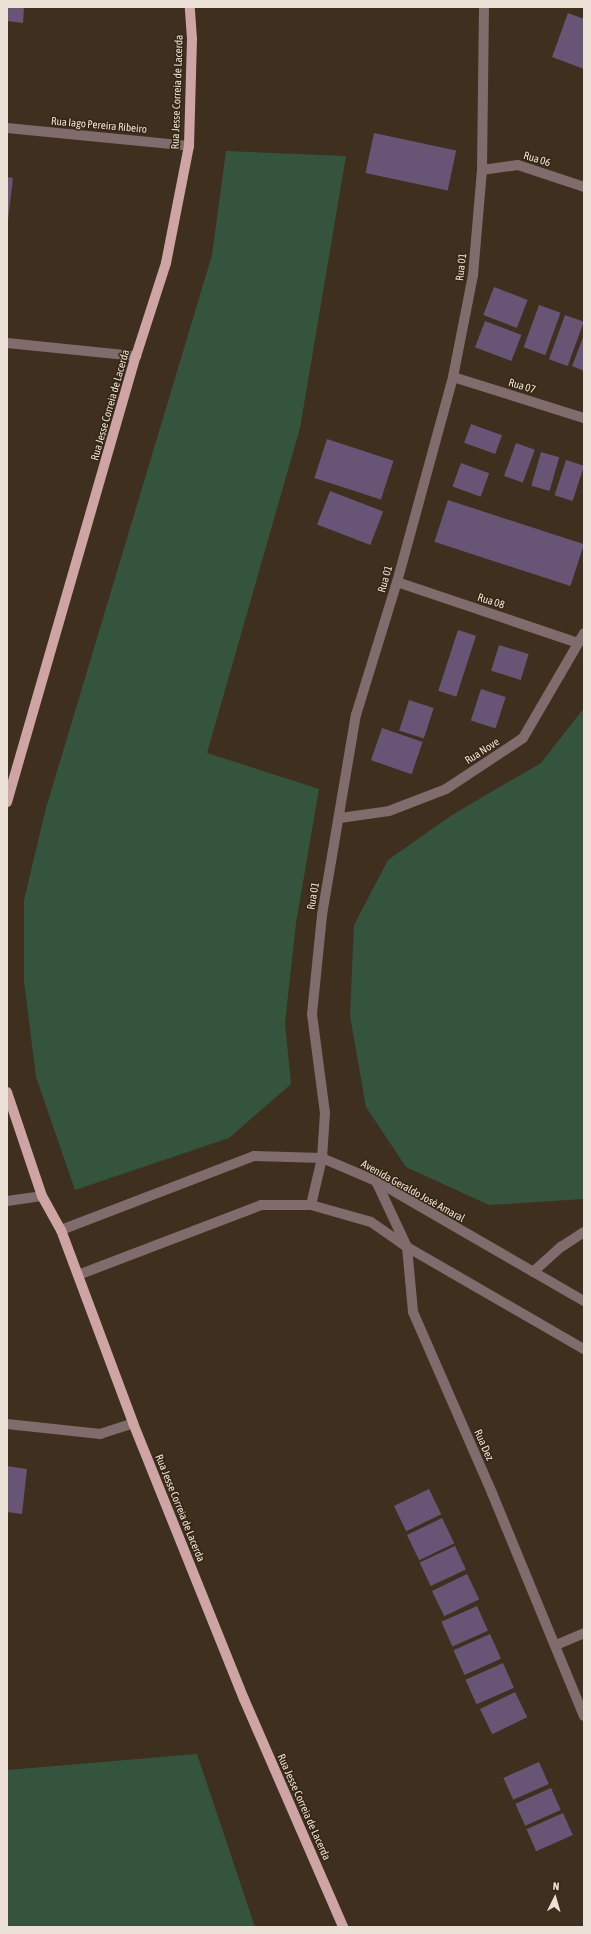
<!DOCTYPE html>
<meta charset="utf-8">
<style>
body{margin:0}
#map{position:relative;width:591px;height:1934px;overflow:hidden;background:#3f2f1e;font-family:"Asap Condensed",sans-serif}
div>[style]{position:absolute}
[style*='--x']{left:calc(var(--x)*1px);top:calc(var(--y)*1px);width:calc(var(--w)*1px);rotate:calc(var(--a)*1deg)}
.green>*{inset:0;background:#35543d}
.building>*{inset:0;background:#685474;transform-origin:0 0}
.minor>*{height:10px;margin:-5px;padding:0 5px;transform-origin:5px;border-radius:5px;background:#806c6c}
.major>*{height:10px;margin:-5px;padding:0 5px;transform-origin:5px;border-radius:5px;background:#cea5a4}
span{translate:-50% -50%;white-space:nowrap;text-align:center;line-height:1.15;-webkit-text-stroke:3px #342514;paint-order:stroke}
.street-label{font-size:11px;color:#ebe1d6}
.frame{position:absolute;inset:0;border:8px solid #ebe1d6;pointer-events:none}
.north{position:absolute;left:535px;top:1878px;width:40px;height:40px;-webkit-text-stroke:3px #342514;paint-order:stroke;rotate:5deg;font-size:11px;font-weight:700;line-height:16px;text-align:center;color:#ebe1d6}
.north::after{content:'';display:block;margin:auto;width:14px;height:18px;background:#ebe1d6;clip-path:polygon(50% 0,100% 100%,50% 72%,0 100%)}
</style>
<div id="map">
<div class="green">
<div style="clip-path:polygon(226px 151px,346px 156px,300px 428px,207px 753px,319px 789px,296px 923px,285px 1023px,291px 1084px,229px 1138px,75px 1190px,36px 1077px,24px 981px,24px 900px,46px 808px,212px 255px)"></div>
<div style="clip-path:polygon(584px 708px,584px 1199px,489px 1205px,406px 1167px,366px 1107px,350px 1016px,354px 925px,388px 860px,452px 815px,541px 763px)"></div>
<div style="clip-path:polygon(197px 1754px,255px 1927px,7px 1927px,7px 1770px)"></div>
</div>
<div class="building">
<div style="clip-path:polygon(7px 7px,24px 7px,23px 23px,7px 21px)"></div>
<div style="clip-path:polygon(568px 13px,584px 19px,584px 69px,552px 57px)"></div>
<div style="left:374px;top:133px;width:84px;height:41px;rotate:12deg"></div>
<div style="clip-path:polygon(7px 177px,13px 178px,8px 220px,7px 220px)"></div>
<div style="left:494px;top:287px;width:36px;height:30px;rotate:21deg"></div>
<div style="left:539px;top:305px;width:23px;height:45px;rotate:20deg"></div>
<div style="left:565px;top:315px;width:20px;height:47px;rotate:20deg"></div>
<div style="left:485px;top:321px;width:39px;height:28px;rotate:21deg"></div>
<div style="clip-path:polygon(584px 335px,584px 371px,572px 366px)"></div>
<div style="left:471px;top:424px;width:33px;height:20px;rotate:20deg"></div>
<div style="left:327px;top:439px;width:70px;height:41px;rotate:18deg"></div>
<div style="left:516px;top:443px;width:20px;height:35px;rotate:20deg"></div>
<div style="left:541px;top:452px;width:19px;height:35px;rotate:16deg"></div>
<div style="left:566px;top:460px;width:19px;height:37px;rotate:18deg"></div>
<div style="left:461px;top:463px;width:30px;height:25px;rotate:20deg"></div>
<div style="left:330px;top:491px;width:57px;height:36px;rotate:21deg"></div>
<div style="left:448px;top:500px;width:143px;height:44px;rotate:18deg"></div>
<div style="left:458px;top:630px;width:19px;height:64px;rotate:18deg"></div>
<div style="left:499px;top:645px;width:31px;height:27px;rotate:17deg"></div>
<div style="left:481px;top:689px;width:26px;height:33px;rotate:18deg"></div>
<div style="left:409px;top:700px;width:26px;height:32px;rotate:18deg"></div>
<div style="left:382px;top:728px;width:43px;height:34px;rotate:19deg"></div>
<div style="clip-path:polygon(7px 1466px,27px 1469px,22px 1514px,7px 1512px)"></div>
<div style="left:429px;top:1489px;width:28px;height:39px;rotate:64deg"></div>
<div style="left:442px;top:1518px;width:28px;height:39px;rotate:64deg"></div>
<div style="left:455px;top:1546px;width:26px;height:39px;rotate:65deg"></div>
<div style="left:467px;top:1574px;width:28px;height:39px;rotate:64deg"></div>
<div style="left:477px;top:1606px;width:27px;height:39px;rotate:66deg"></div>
<div style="left:490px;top:1634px;width:27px;height:40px;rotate:66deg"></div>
<div style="left:503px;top:1663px;width:27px;height:41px;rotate:66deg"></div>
<div style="left:515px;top:1692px;width:28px;height:39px;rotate:64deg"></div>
<div style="left:539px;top:1762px;width:24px;height:39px;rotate:66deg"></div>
<div style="left:551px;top:1788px;width:24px;height:39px;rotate:66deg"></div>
<div style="left:563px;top:1813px;width:24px;height:40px;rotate:66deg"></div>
</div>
<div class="minor">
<div style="--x:7;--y:128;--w:183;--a:5.6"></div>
<div style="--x:482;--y:170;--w:36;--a:-8"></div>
<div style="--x:518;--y:165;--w:70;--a:18.4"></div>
<div style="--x:7;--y:343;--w:130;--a:5.8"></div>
<div style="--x:453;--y:377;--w:137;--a:17.4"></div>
<div style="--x:397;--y:582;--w:191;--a:18.6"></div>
<div style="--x:340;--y:818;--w:49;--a:-8.1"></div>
<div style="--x:389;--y:811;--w:61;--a:-21.1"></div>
<div style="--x:446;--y:789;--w:92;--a:-33.5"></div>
<div style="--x:523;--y:738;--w:121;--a:-59.8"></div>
<div style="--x:376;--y:1181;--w:73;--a:64.8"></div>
<div style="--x:407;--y:1247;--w:65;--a:84.7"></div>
<div style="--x:413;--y:1312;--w:197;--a:66.4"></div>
<div style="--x:492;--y:1493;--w:241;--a:67.6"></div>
<div style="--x:7;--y:1201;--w:35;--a:-8"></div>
<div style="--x:311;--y:1205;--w:48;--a:-76.8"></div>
<div style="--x:322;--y:1158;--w:45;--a:-86.2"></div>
<div style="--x:325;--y:1113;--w:100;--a:-97.5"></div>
<div style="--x:312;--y:1014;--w:100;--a:-84.2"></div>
<div style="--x:322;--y:915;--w:203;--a:-80.4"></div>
<div style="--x:356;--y:715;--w:139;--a:-72.9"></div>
<div style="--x:397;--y:582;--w:213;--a:-74.7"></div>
<div style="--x:453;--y:377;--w:104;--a:-78.9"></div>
<div style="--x:473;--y:275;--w:105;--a:-85.1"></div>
<div style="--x:482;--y:170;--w:163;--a:-89.3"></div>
<div style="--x:61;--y:1230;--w:207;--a:-21"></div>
<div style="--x:254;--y:1156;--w:68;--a:1.7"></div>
<div style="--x:322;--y:1158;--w:59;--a:23.1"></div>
<div style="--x:376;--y:1181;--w:240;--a:30"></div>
<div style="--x:533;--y:1272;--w:38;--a:-42"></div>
<div style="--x:561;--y:1247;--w:27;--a:-33"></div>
<div style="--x:78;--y:1275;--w:196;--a:-20.9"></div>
<div style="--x:261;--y:1205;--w:50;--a:0"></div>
<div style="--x:311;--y:1205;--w:62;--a:15.8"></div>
<div style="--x:371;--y:1222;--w:44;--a:34.8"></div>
<div style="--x:407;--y:1247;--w:204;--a:30"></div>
<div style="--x:7;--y:1424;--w:94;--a:6.1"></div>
<div style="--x:100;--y:1434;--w:35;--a:-18"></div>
<div style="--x:556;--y:1645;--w:30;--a:-23"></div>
</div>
<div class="major">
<div style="--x:7;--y:802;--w:464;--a:-73.9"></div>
<div style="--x:136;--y:356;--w:98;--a:-72.1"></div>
<div style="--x:166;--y:263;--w:119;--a:-78.9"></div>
<div style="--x:189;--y:146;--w:107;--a:-88.4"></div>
<div style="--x:192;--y:39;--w:32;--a:-94"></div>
<div style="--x:7;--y:1092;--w:110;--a:71.4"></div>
<div style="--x:42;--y:1196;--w:39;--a:61"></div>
<div style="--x:61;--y:1230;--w:206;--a:69.5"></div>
<div style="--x:133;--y:1423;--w:297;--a:68.1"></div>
<div style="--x:244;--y:1699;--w:249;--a:66.5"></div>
</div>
<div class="street-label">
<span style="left:177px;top:92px;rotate:-88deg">Rua Jesse Correia de Lacerda</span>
<span style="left:99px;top:125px;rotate:5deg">Rua Iago Pereira Ribeiro</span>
<span style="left:537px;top:159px;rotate:17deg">Rua 06</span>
<span style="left:461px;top:267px;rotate:-83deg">Rua 01</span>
<span style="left:522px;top:386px;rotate:17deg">Rua 07</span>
<span style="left:110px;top:405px;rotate:-74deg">Rua Jesse Correia de Lacerda</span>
<span style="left:385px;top:579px;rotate:-74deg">Rua 01</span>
<span style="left:491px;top:601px;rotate:18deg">Rua 08</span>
<span style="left:482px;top:751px;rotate:-33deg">Rua Nove</span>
<span style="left:313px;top:896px;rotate:-80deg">Rua 01</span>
<span style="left:413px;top:1191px;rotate:29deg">Avenida Geraldo José Amaral</span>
<span style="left:484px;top:1445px;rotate:66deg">Rua Dez</span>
<span style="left:180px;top:1508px;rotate:68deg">Rua Jesse Correia de Lacerda</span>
<span style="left:304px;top:1807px;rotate:66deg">Rua Jesse Correia de Lacerda</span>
</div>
<div class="frame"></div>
<div class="north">N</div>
</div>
